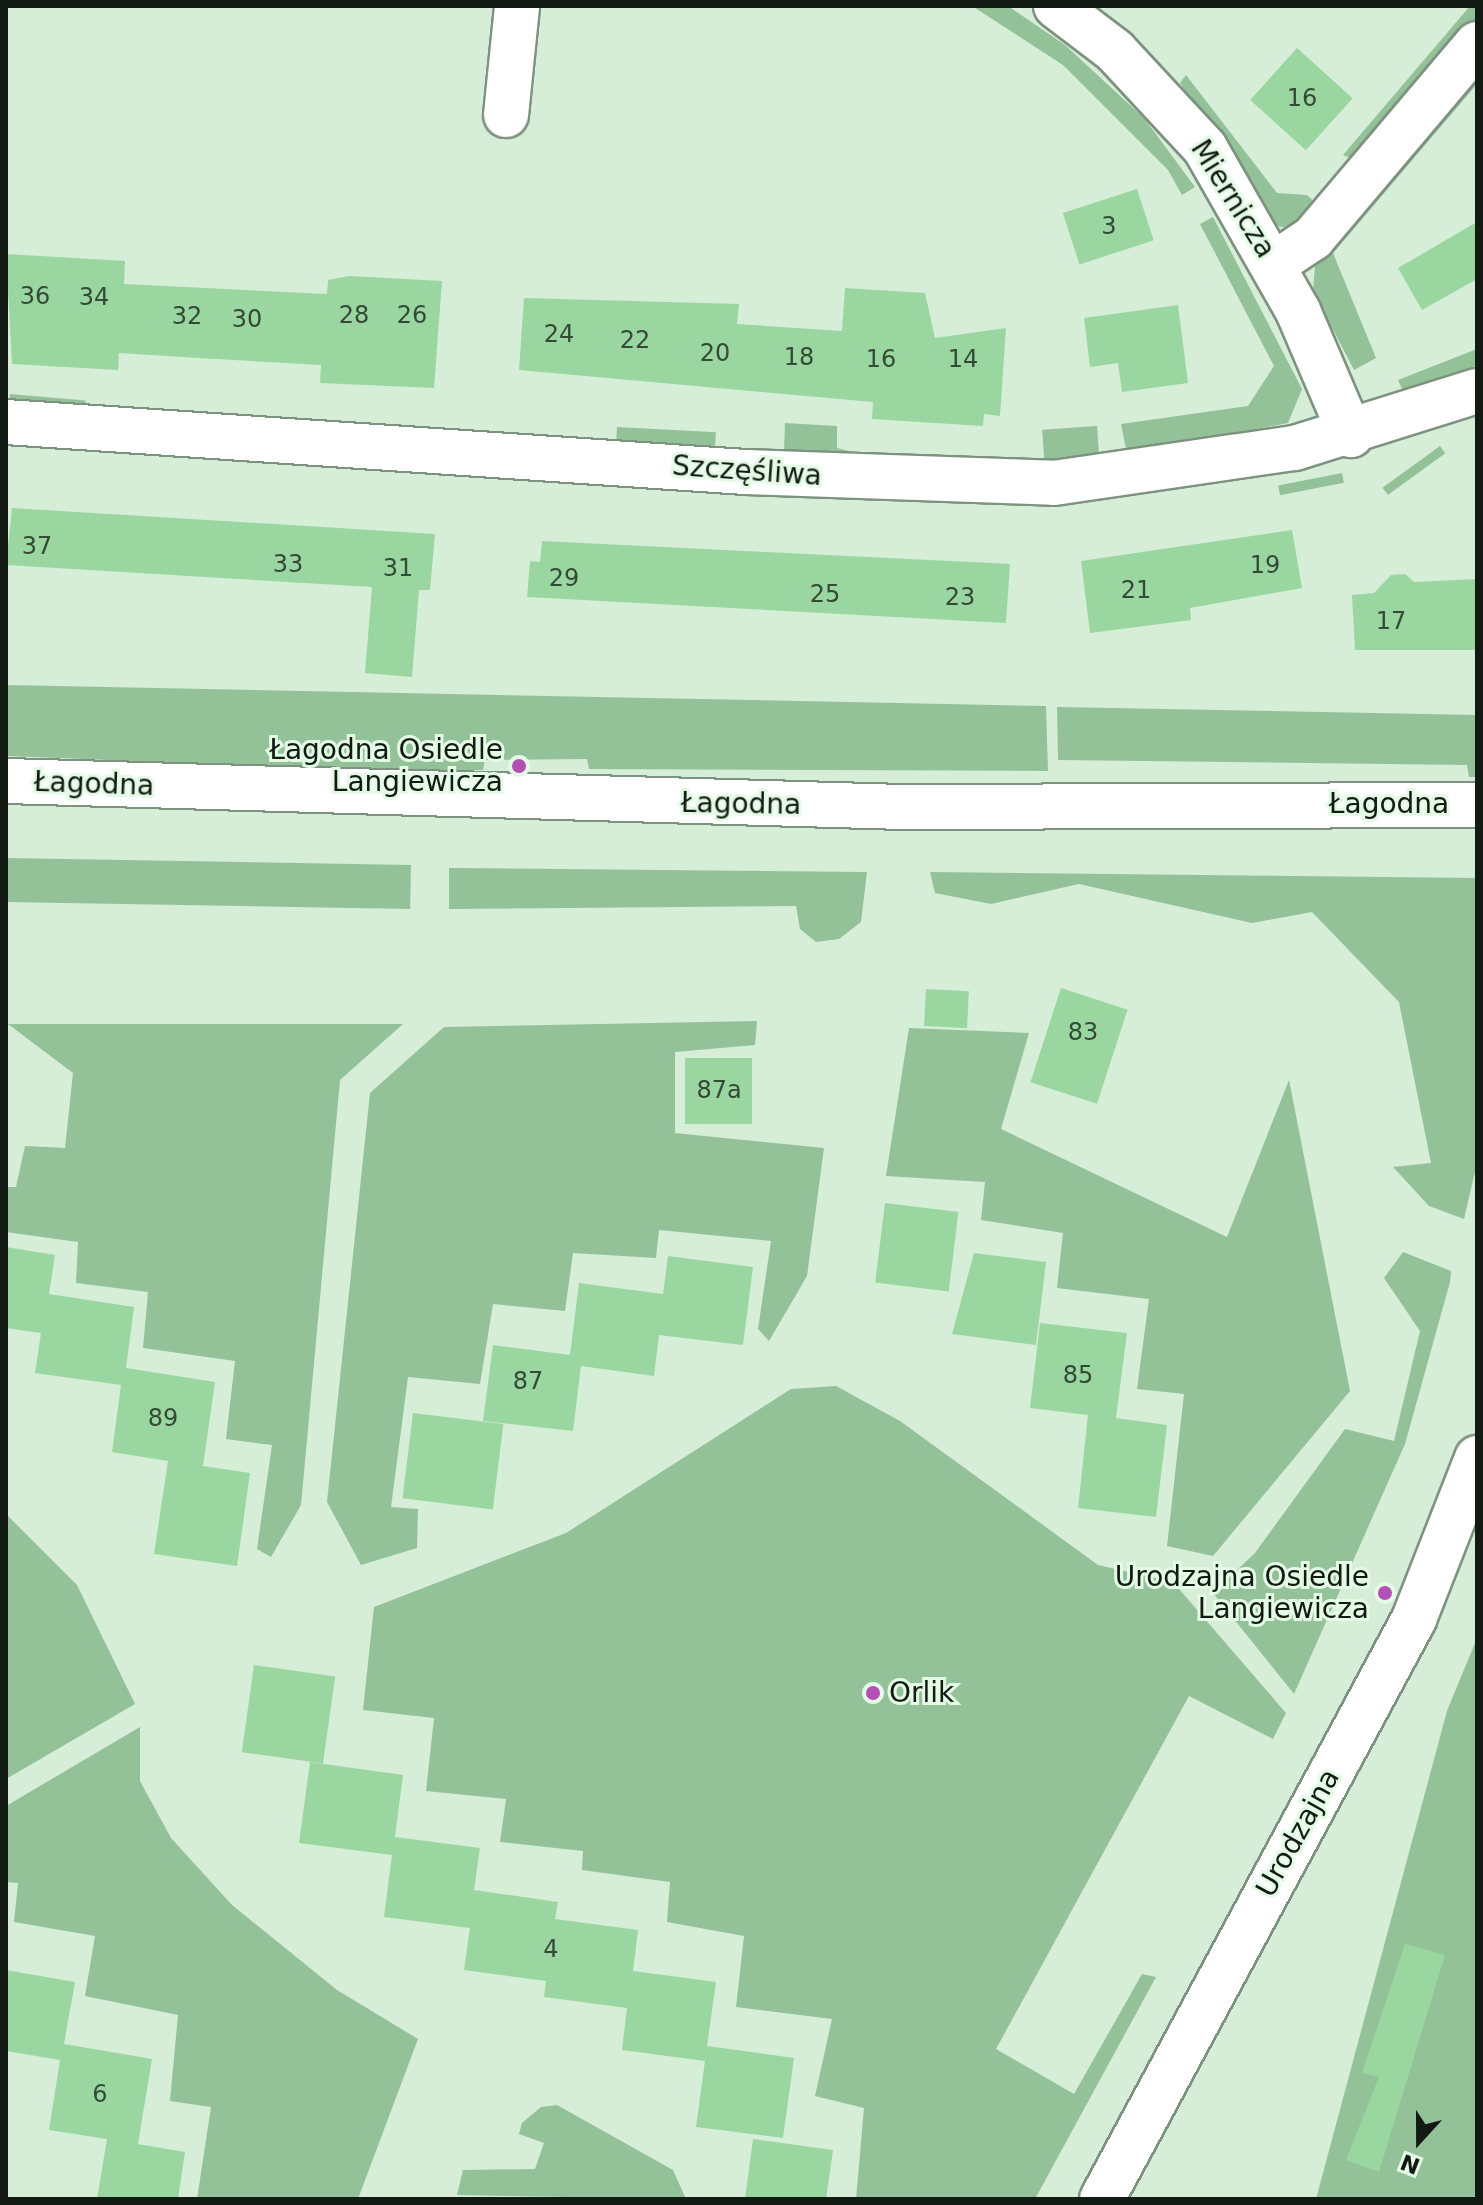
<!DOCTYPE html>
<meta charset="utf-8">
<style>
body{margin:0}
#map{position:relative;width:1483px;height:2205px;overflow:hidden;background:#d6edd8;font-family:"DejaVu Sans",sans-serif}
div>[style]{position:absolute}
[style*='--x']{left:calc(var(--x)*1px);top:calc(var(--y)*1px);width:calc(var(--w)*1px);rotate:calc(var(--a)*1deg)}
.green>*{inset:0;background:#93c198;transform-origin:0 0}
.building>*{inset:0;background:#9ad7a0;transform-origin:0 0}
.roads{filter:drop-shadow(2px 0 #7d927f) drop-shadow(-2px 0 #7d927f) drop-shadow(0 2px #7d927f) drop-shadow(0 -2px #7d927f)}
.minor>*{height:44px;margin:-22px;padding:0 22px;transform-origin:22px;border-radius:22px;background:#fff}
.dots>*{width:22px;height:22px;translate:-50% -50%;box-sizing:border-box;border:4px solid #e3fbe5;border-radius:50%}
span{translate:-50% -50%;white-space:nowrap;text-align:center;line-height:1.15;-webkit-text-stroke:6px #e3fbe5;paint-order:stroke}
.number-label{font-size:24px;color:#344936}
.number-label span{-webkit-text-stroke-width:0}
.street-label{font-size:28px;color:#121a13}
.poi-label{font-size:28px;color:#121a13}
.right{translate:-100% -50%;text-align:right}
.left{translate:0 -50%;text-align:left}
.frame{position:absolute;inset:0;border:8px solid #121a13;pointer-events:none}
.north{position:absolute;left:1379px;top:2101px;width:80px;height:80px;-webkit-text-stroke:6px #e3fbe5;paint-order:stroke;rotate:201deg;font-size:22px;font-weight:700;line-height:32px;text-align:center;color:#121a13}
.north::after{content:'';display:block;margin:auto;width:28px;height:36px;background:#121a13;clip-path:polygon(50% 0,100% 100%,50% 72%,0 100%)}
</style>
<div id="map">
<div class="green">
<div style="clip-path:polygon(972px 6px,1008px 6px,1065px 45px,1144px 118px,1195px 187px,1182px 195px,1168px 170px,1063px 65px)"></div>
<div style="clip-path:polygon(1470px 6px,1477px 6px,1477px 23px,1360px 162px,1343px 155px)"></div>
<div style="clip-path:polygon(1477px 67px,1477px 84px,1333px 253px,1376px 358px,1354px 370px,1313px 291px,1315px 265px)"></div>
<div style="clip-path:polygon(1186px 75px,1277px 193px,1307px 195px,1322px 209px,1297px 230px,1277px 226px,1180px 83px)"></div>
<div style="clip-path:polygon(1213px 217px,1302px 389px,1288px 423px,1127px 454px,1121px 424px,1248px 406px,1274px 366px,1200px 224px)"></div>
<div style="clip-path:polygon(1477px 349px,1477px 365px,1441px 380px,1403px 391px,1398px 380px)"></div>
<div style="left:10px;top:394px;width:76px;height:15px;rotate:5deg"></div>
<div style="clip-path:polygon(785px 423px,837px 426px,837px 448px,864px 455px,784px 451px)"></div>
<div style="left:1097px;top:426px;width:31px;height:55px;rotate:86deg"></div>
<div style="left:617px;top:427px;width:99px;height:15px;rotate:3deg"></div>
<div style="left:1440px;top:446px;width:9px;height:71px;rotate:54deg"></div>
<div style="left:1342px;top:473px;width:10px;height:65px;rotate:79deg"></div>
<div style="clip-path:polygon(6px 685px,1046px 706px,1048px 771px,589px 769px,587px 759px,485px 760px,483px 770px,369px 770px,6px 756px)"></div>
<div style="clip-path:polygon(1057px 707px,1477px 715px,1477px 777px,1469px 777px,1467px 765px,1058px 760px)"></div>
<div style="left:6px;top:858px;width:405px;height:44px;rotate:1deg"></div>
<div style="clip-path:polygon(449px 868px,867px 872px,861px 922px,839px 939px,816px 942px,800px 929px,796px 906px,449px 909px)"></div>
<div style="clip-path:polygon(930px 872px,1477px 878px,1477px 1163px,1464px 1219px,1429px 1206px,1393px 1167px,1431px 1163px,1399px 1002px,1312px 912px,1252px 923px,1079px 884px,991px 904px,935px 893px)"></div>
<div style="clip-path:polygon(757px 1021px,755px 1045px,675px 1052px,675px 1133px,824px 1148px,807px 1276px,769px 1341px,758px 1329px,771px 1241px,659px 1230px,656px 1258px,573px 1253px,565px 1311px,493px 1304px,480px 1384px,408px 1377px,391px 1507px,418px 1509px,417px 1548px,361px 1565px,327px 1502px,370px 1093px,444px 1027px)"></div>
<div style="clip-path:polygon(8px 1024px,403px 1024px,340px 1080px,301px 1505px,271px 1557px,257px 1549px,272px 1445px,226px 1439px,235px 1361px,143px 1348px,148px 1292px,76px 1283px,78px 1242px,6px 1232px,6px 1187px,16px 1187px,25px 1146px,65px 1148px,73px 1073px)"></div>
<div style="clip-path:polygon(909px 1028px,1029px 1033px,1001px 1129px,1227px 1237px,1289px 1080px,1350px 1391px,1213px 1556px,1167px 1546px,1184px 1394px,1137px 1389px,1149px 1299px,1057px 1288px,1063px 1233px,981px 1220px,985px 1182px,886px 1176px)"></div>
<div style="clip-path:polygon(1403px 1252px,1451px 1271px,1450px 1282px,1405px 1444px,1294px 1694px,1213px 1593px,1255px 1553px,1345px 1429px,1394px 1441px,1420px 1331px,1384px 1278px)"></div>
<div style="clip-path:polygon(836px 1386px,900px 1421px,1098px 1565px,1173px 1582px,1286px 1713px,1273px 1739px,1189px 1696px,996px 2049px,1074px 2094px,1142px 1974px,1156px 1977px,1035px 2199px,856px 2199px,864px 2108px,815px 2096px,832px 2019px,736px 2007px,744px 1936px,667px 1922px,670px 1882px,582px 1870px,583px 1851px,500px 1842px,506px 1799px,426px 1791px,434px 1718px,363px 1710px,374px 1607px,566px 1533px,791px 1389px)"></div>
<div style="clip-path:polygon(6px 1514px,77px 1585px,135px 1704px,6px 1779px)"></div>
<div style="clip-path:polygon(1477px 1638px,1477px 2199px,1316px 2199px,1447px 1711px)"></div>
<div style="clip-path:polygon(140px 1727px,140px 1781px,171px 1838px,232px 1905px,337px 1990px,418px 2039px,358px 2199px,197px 2199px,211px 2107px,170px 2101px,178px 2015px,85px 1996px,95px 1936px,14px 1922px,18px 1883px,6px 1882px,6px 1806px)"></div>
<div style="clip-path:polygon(557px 2105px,673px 2170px,686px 2199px,457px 2195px,463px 2170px,535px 2169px,544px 2143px,519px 2134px,522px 2123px,541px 2107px)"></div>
</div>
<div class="building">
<div style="left:1297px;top:48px;width:75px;height:70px;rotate:42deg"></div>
<div style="left:1137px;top:189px;width:54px;height:78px;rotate:72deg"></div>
<div style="clip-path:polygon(1477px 222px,1477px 279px,1422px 310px,1398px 268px)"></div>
<div style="clip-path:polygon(6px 254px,125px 261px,124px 284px,327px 294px,328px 280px,349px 276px,442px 281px,434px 388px,320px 383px,321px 365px,199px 358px,119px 353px,118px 370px,12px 364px)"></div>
<div style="clip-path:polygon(845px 288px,925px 293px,935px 338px,1006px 328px,1000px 416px,984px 414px,983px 426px,872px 419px,873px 402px,519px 370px,524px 298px,739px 304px,737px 324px,842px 331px)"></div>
<div style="clip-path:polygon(1178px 305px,1188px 383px,1122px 392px,1118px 363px,1090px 367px,1084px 318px)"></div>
<div style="clip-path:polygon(12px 508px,435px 534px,430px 590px,419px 590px,412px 677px,365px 673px,372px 587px,6px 565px)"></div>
<div style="clip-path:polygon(1292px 530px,1302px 588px,1190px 608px,1191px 620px,1090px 633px,1081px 561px)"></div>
<div style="clip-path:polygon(542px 541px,1010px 564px,1006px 623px,527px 597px,530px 561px,540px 562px)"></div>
<div style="clip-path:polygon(1405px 574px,1414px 582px,1477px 579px,1477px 650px,1355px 650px,1352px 595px,1374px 593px,1391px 575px)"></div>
<div style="left:1061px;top:988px;width:70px;height:99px;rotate:18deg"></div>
<div style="left:926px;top:989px;width:43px;height:37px;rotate:3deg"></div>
<div style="left:685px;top:1058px;width:67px;height:66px"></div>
<div style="left:885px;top:1203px;width:74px;height:80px;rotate:7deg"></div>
<div style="clip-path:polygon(6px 1247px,55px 1255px,49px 1294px,134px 1307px,126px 1368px,215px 1382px,203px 1466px,250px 1473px,237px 1566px,154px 1554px,168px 1461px,112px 1452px,121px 1385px,35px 1373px,41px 1333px,6px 1328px)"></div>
<div style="clip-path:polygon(974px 1253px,1046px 1262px,1036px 1345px,952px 1334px)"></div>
<div style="clip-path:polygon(668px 1256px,753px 1267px,743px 1345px,659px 1335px,654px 1376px,581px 1366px,573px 1431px,483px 1421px,493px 1345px,570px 1355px,579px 1283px,663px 1294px)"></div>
<div style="clip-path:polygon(1040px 1323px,1127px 1333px,1116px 1418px,1167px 1425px,1156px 1517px,1078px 1508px,1088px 1415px,1030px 1408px)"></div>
<div style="left:413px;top:1413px;width:91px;height:86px;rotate:7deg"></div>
<div style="left:254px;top:1665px;width:82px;height:88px;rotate:8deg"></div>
<div style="clip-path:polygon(310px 1762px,403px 1775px,395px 1837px,480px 1848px,474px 1890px,558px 1902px,555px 1919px,638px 1930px,633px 1971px,716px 1982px,707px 2046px,794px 2058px,783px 2138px,696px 2127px,705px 2061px,622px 2050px,627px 2008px,544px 1997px,546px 1981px,464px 1970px,470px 1928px,384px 1917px,392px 1855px,299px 1843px)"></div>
<div style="clip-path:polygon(1405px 1944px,1445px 1955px,1379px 2172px,1346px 2160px,1379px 2077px,1362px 2073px)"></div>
<div style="clip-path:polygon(6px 1970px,75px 1982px,64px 2044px,152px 2059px,138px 2144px,120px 2141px,185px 2152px,178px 2199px,97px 2199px,107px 2139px,49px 2130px,60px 2060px,6px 2051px)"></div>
<div style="clip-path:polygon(753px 2139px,833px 2150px,826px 2199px,745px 2199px)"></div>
</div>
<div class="roads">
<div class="minor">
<div style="--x:1056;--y:6;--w:74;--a:37.3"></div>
<div style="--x:1115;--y:51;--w:132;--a:47.1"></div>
<div style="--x:1205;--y:148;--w:188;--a:60.3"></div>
<div style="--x:1298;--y:311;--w:135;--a:66.9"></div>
<div style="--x:506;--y:115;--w:110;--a:-84.2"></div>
<div style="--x:1274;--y:264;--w:47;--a:-33.7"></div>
<div style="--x:1313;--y:238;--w:254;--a:-49.8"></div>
<div style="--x:6;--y:422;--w:742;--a:3.87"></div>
<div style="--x:746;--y:472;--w:308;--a:2"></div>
<div style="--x:1054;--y:483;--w:244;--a:-8.3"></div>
<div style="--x:1295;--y:448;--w:191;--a:-17.4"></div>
<div style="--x:6;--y:781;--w:898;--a:1.66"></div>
<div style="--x:904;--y:807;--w:573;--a:-0.2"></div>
<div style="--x:1102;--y:2199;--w:659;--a:-61.72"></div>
<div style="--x:1414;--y:1619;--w:173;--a:-68.6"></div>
</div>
</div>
<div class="dots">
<div style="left:519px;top:766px;background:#b44fb5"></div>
<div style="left:1385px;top:1593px;background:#b44fb5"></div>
<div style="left:873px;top:1693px;background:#b44fb5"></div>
</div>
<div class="number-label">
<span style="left:1302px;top:99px">16</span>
<span style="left:1109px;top:227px">3</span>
<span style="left:35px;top:297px">36</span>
<span style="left:94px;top:298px">34</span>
<span style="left:354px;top:316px">28</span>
<span style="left:412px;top:316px">26</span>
<span style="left:187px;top:317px">32</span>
<span style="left:247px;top:320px">30</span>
<span style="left:559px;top:335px">24</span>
<span style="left:635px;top:341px">22</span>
<span style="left:715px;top:354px">20</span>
<span style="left:799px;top:358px">18</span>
<span style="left:881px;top:360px">16</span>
<span style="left:963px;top:360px">14</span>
<span style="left:37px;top:547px">37</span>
<span style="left:288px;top:565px">33</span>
<span style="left:1265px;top:566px">19</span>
<span style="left:398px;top:569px">31</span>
<span style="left:564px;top:579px">29</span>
<span style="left:1136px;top:591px">21</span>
<span style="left:825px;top:595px">25</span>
<span style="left:960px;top:598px">23</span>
<span style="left:1391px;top:622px">17</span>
<span style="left:1083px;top:1033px">83</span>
<span style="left:719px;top:1091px">87a</span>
<span style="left:1078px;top:1376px">85</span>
<span style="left:528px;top:1382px">87</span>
<span style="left:163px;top:1419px">89</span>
<span style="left:551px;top:1950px">4</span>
<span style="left:100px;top:2095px">6</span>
</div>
<div class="street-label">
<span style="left:1233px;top:199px;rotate:58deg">Miernicza</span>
<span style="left:747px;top:471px;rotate:4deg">Szczęśliwa</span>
<span style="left:94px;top:784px;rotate:2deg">Łagodna</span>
<span style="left:741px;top:804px;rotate:1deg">Łagodna</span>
<span style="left:1389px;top:804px">Łagodna</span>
<span style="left:1298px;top:1833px;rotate:-61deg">Urodzajna</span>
</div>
<div class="poi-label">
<span class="right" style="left:503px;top:766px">Łagodna Osiedle<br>Langiewicza</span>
<span class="right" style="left:1369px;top:1593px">Urodzajna Osiedle<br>Langiewicza</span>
<span class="left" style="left:889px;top:1693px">Orlik</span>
</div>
<div class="frame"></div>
<div class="north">N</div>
</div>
